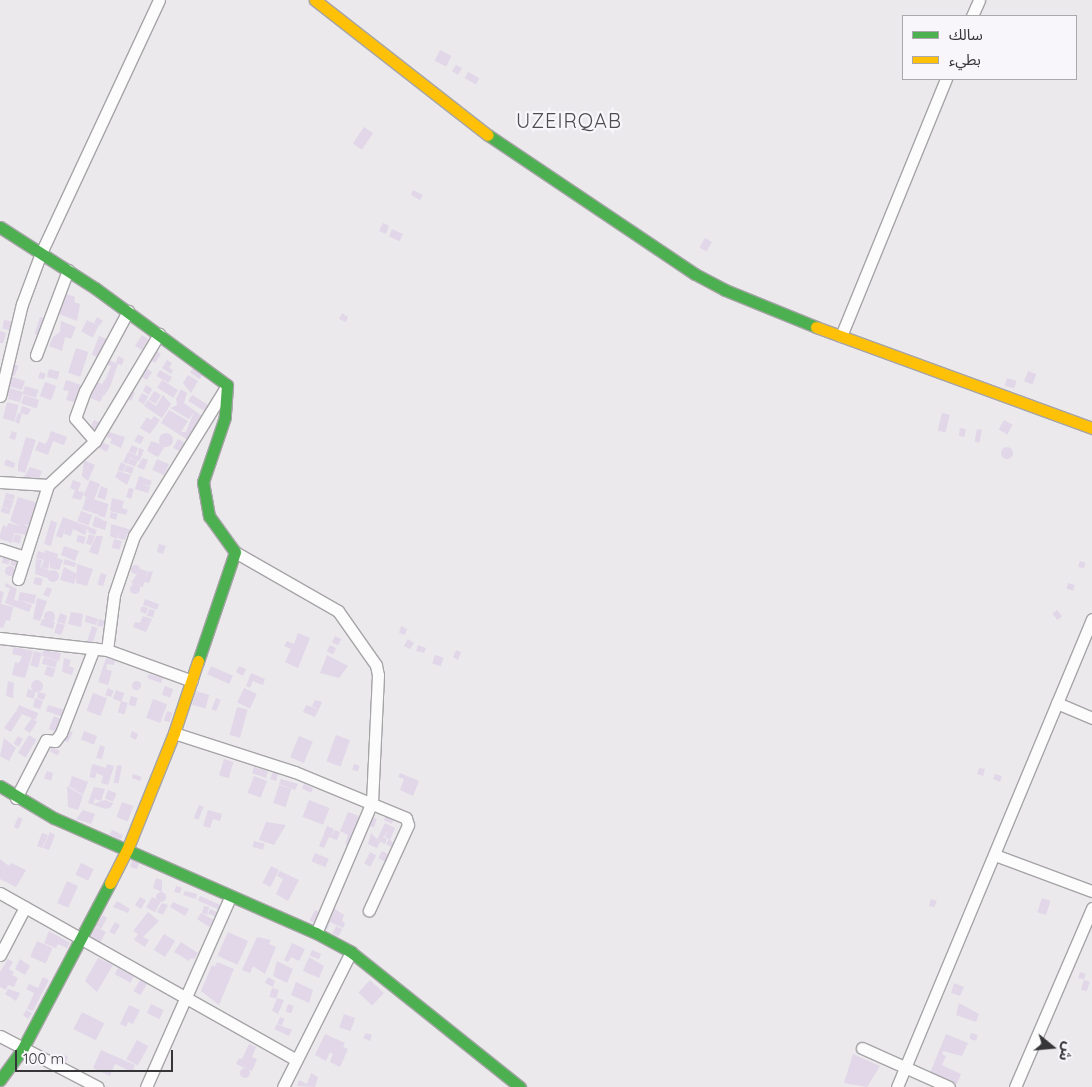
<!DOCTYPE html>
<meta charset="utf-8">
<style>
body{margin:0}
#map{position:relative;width:1092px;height:1087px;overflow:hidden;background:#ebe9ec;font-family:Quicksand,"Noto Sans Arabic",sans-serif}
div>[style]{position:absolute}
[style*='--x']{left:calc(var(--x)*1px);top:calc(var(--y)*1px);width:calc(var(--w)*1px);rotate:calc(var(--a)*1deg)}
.building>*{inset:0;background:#e1d7e8;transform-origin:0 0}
.round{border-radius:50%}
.roads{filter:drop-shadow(1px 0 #a6a4a7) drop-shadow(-1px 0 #a6a4a7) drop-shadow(0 1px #a6a4a7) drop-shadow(0 -1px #a6a4a7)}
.street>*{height:11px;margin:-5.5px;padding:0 5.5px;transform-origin:5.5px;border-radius:5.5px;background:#fcfcfc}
.fast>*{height:11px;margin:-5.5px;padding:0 5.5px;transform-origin:5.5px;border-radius:5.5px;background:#4caf50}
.slow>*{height:11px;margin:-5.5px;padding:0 5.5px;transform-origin:5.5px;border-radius:5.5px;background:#ffc107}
span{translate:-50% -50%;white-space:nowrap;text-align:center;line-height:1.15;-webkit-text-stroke:4.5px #f8f5fb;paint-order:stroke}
.quarter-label{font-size:20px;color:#4e4c50;letter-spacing:1px}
.legend{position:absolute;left:902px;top:15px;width:175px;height:65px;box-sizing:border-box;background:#f8f5fb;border:1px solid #aaa8ad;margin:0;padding:6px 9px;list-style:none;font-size:15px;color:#363537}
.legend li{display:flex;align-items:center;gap:10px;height:25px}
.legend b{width:25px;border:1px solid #aaa8ad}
.north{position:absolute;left:1027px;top:1022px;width:50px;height:50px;-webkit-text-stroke:4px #f8f5fb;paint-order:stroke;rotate:107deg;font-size:14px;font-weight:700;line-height:20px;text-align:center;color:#363537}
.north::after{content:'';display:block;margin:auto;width:18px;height:22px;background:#363537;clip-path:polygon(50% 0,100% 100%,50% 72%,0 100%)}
.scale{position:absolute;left:15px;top:1050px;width:158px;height:22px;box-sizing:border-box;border:2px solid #363537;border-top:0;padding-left:6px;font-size:15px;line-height:18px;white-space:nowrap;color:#363537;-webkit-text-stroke:4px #f8f5fb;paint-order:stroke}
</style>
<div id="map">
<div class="building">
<div style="left:440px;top:50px;width:13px;height:12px;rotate:27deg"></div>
<div style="clip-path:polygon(456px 65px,462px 68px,458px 75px,452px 71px)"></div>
<div style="left:468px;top:72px;width:13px;height:7px;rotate:29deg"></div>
<div style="left:364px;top:127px;width:11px;height:20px;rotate:34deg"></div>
<div style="clip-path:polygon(413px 190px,423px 195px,420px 200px,411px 195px)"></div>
<div style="clip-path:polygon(383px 223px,389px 226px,386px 234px,379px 231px)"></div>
<div style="left:392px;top:229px;width:12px;height:8px;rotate:24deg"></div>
<div style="left:705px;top:238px;width:8px;height:11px;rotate:30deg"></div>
<div style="clip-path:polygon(64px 293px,75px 297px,74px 302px,80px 304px,77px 321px,57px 313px)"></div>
<div style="clip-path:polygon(342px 313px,348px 317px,346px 322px,339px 319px)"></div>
<div style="left:40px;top:317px;width:6px;height:18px;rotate:18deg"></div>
<div style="clip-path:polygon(97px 317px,103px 321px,99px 326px,94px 323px)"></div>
<div style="left:4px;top:320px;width:11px;height:9px;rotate:10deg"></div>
<div style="left:87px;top:320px;width:13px;height:13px;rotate:27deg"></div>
<div style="clip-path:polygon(61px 321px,76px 327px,71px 339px,65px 337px,62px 351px,49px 346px,53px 337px,60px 332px)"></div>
<div style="clip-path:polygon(0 331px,6px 333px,3px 343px,0 343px)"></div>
<div style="clip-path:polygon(142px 335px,148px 339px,142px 350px,135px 346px)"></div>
<div style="left:99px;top:336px;width:9px;height:20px;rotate:21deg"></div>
<div style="left:76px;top:348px;width:13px;height:26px;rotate:18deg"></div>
<div style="clip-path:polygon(157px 351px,161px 354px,155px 363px,151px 361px)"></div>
<div style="clip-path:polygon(118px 356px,124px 359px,122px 365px,118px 364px,110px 387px,104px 396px,96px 393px,103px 396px,100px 402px,88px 397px,94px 381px,102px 384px,106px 378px,111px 366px,105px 364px,107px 359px,116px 363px)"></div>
<div style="clip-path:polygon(167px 360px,172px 363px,169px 368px,173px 370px,171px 374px,162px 368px)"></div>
<div style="left:14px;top:364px;width:5px;height:11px;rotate:22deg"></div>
<div style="left:195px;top:365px;width:12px;height:9px;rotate:35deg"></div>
<div style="clip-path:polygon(146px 368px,152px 372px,147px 380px,140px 376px)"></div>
<div style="left:49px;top:369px;width:11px;height:8px;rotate:15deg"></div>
<div style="left:160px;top:370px;width:14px;height:7px;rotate:30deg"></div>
<div style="left:1028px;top:371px;width:9px;height:11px;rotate:21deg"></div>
<div style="left:40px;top:372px;width:6px;height:6px;rotate:18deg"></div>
<div style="clip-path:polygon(7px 375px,25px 381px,22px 390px,8px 386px)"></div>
<div style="clip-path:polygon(188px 375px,198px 381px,191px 393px,183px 383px)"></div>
<div style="left:1007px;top:378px;width:10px;height:8px;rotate:17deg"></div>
<div style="clip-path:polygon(66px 380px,84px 386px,78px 403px,66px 400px,69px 391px,63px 390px)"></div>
<div style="left:162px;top:380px;width:19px;height:9px;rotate:32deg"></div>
<div style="left:45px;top:382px;width:12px;height:15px;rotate:20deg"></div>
<div style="clip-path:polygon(146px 385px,152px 389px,149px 395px,143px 391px)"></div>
<div style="left:25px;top:386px;width:14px;height:8px;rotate:17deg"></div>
<div style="clip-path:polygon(6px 387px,23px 392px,20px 402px,8px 399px,9px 396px,4px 394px)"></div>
<div style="clip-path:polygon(181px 389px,187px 393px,184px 403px,202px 416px,188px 440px,161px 423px,169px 410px,188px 421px,181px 432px,186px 432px,194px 412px,189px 419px,170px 408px,177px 405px,176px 399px)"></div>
<div style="clip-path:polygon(132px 391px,135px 393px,131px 401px,127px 398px)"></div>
<div style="left:154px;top:391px;width:8px;height:10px;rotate:30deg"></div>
<div style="left:142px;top:393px;width:7px;height:9px;rotate:27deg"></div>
<div style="left:24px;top:395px;width:16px;height:9px;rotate:18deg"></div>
<div style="clip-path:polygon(163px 395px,171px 404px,162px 418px,144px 406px,148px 400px,156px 406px)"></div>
<div style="left:192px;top:395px;width:19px;height:7px;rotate:32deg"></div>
<div style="left:7px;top:402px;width:12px;height:17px;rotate:14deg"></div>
<div style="clip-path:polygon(22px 406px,31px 409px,28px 415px,20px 413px)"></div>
<div style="clip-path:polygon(18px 413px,22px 414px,19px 424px,15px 422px)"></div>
<div style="left:942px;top:413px;width:8px;height:18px;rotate:14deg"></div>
<div style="clip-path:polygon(154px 416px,160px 420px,150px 434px,140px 428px,147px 417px,151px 420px)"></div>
<div style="clip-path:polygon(94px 420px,101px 423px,98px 431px,90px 428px)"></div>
<div style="left:1004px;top:420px;width:10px;height:11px;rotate:29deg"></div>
<div style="left:960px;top:428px;width:6px;height:8px;rotate:9deg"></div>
<div style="left:977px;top:429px;width:5px;height:13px;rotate:11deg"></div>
<div style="clip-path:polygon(12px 431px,17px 433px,15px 440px,9px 438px)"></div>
<div style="clip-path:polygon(51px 431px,67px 437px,64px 445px,53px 441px,48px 455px,35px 450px,39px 441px,45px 444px,48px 440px)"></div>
<div style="clip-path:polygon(109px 432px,125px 437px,121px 448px,110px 443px,112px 439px,107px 437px)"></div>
<div class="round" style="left:159px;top:433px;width:14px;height:14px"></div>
<div style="left:138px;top:434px;width:7px;height:8px;rotate:27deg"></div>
<div style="clip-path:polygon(26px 437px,36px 440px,25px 473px,18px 471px,18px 464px)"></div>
<div style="left:178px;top:439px;width:10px;height:10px;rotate:29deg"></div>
<div style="left:101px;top:441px;width:10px;height:7px;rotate:29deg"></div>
<div style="clip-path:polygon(151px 441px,165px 446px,158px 457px,147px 451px)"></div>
<div style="left:132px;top:445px;width:7px;height:7px;rotate:27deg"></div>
<div class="round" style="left:1001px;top:447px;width:12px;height:12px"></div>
<div style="clip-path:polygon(139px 448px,144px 450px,139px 462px,130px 457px,127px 464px,123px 462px,128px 452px,138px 456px)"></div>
<div style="left:130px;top:458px;width:8px;height:6px;rotate:23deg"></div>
<div style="clip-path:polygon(143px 458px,148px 460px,144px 470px,137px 467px)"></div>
<div style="clip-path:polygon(6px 459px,15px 463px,14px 468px,4px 465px)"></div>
<div style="left:157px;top:459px;width:13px;height:12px;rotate:23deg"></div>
<div style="clip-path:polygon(84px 460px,95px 465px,88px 481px,82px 476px)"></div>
<div style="clip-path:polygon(121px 462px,126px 465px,123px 472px,118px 470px)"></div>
<div style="clip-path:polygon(127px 465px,134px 468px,132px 474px,124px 471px)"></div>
<div style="clip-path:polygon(30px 467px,42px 471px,38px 481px,24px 477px)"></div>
<div style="clip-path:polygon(118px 471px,131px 475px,127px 485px,115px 477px)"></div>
<div style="clip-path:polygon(139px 476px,152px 481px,150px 486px,141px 484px,150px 487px,148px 493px,135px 489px)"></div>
<div style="clip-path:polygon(73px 480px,81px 483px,78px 491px,84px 492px,81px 500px,72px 498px,75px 490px,70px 488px)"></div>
<div style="left:90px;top:480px;width:11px;height:17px;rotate:22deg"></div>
<div style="clip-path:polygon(101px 486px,108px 489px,105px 500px,97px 497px)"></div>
<div style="clip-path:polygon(129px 488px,134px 489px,131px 499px,126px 497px)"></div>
<div style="left:6px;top:493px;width:9px;height:5px;rotate:13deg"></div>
<div style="clip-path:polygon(18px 497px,38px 503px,31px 526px,24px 524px,28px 527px,26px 535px,14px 533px,12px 543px,0 539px,0 535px,3px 525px,7px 527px,8px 523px,20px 526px,10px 521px)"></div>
<div style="left:86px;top:497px;width:17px;height:13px;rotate:17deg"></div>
<div style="left:5px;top:498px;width:9px;height:9px;rotate:18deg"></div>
<div style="clip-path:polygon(112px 498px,124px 501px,122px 508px,128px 510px,126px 515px,110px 511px)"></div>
<div style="left:102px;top:502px;width:7px;height:14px;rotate:16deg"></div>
<div style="left:2px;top:507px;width:9px;height:5px;rotate:18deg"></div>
<div style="left:81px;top:511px;width:12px;height:11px;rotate:20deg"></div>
<div style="left:111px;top:512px;width:7px;height:6px;rotate:16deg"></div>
<div style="clip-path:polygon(95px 516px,107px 522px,105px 530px,92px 526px)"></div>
<div style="clip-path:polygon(63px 517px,97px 530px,95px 535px,88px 532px,89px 530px,82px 528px,87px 530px,85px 535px,73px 529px,71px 536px,64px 534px,66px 526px,62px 538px,56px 536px)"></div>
<div style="clip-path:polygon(51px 520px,57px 523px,51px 546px,44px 544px)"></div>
<div style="clip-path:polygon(111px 524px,132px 530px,130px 538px,127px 533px,125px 540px,118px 538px,120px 530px,117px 539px,110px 536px)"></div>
<div style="left:15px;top:534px;width:7px;height:8px;rotate:16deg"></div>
<div style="left:89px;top:534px;width:6px;height:10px;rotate:18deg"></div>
<div style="left:78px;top:535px;width:8px;height:7px;rotate:14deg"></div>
<div style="clip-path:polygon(96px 536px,103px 536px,98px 555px,89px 552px)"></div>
<div style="left:114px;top:539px;width:8px;height:9px;rotate:14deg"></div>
<div style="clip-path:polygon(159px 544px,166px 546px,163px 554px,157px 552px)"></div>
<div style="clip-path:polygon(64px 546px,79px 551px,75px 561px,61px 555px)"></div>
<div style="clip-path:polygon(45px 550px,58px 554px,57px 558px,63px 560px,59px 570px,50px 568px,50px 561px,48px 569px,41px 567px,44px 560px,36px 558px,38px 551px,45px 553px)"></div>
<div style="left:4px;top:555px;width:7px;height:8px;rotate:16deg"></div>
<div style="left:12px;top:558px;width:7px;height:7px;rotate:16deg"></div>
<div style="clip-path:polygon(36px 559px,42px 560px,40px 567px,49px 570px,47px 578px,35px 574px)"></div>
<div style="clip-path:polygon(65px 559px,76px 563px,75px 567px,63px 564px)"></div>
<div style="left:1080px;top:561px;width:6px;height:6px;rotate:18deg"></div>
<div style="clip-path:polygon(77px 564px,93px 569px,87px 586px,76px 583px)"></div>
<div class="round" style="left:130.5px;top:564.5px;width:9px;height:9px"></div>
<div class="round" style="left:5px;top:566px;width:10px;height:10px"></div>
<div style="clip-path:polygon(64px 567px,77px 574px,74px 584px,60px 580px)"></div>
<div style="clip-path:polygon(140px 569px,147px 571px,146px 578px,148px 571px,153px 572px,149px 583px,144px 582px,143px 587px,138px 586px,141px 576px,138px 585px,131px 583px)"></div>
<div class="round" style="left:47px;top:570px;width:12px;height:12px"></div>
<div style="left:101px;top:573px;width:6px;height:12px;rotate:18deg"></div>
<div style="left:35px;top:577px;width:8px;height:7px;rotate:14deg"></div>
<div style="clip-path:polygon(6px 583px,17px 589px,14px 600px,18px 601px,20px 592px,36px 595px,34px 604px,20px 600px,32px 605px,29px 612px,5px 603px,10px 588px,5px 587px)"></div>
<div style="left:1068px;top:583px;width:7px;height:6px;rotate:16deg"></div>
<div class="round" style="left:130px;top:584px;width:10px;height:10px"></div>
<div style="clip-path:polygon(47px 587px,52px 589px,49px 597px,43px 595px)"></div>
<div style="clip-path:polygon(0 591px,4px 592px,1px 604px,13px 607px,10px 621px,6px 620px,3px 628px,0 627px)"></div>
<div style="clip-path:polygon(37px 598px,47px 601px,40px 621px,33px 619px)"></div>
<div style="left:145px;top:599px;width:15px;height:6px;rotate:20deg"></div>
<div style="clip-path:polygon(142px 606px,148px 608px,146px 614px,140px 611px)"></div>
<div style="clip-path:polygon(149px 609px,155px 610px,153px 617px,147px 616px)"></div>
<div style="left:1057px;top:610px;width:8px;height:6px;rotate:50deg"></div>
<div class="round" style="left:43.5px;top:610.5px;width:11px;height:11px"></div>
<div style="clip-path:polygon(71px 612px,83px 614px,81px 627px,68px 624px)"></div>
<div style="clip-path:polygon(60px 613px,67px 616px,65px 624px,57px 622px)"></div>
<div style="clip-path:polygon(86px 615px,98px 619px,96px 625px,85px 622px)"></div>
<div style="clip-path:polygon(143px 616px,152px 619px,146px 632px,133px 627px,135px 622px,140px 623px)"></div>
<div style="clip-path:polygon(42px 619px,55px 622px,53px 629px,40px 625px)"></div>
<div style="clip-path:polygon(99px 619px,105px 621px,103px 627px,97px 626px)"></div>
<div style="clip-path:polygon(57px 623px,65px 625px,61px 635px,54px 633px)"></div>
<div style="left:92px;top:626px;width:6px;height:16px;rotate:18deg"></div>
<div style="clip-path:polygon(401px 626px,407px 629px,405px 635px,399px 633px)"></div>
<div style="clip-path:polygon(298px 633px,310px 638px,298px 668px,285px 662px,291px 649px,284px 646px,287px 641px,294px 644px)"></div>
<div style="left:335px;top:636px;width:7px;height:7px;rotate:27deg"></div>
<div style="clip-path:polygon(408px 639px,414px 643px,410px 649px,404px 646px)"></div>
<div style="left:330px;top:645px;width:7px;height:7px;rotate:27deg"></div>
<div style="clip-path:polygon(418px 645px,426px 648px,424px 653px,416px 651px)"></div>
<div style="clip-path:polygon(14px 647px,33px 651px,25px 678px,12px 675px,15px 662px,19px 663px,22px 656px,26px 657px,12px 654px)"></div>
<div style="clip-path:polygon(43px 650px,61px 653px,59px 661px,42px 656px)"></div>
<div style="clip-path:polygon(456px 650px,461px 652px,458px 660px,453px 657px)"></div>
<div style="left:34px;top:651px;width:8px;height:15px;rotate:14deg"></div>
<div style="clip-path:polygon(327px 655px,348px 666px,339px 678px,320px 673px)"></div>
<div style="left:435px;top:655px;width:9px;height:9px;rotate:18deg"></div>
<div style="left:44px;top:657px;width:14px;height:7px;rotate:17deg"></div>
<div style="clip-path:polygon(64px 658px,71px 660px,69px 666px,74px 668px,72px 675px,62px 672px)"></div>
<div style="clip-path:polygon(106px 658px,115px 661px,114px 665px,107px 664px,106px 669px,112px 671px,108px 685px,98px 682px)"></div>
<div style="left:47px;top:666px;width:9px;height:9px;rotate:18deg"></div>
<div style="left:211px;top:666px;width:24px;height:9px;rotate:24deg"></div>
<div style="clip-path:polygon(239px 666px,246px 669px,243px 676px,236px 672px)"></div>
<div style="clip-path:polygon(251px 673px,265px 679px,263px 685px,253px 681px,250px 688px,246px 686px)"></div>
<div style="clip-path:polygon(149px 674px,163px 678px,161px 683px,147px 678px)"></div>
<div class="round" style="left:31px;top:680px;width:12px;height:12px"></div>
<div class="round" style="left:131.5px;top:680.5px;width:9px;height:9px"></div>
<div style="clip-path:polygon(8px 681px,14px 683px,13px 698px,6px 696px)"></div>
<div style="left:165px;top:686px;width:9px;height:9px;rotate:21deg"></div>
<div style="clip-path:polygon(108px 688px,114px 691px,111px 697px,105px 695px)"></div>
<div style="left:244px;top:688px;width:14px;height:16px;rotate:25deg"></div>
<div style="left:28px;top:689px;width:8px;height:8px;rotate:14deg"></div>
<div style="left:116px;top:690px;width:9px;height:9px;rotate:21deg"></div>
<div style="left:196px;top:691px;width:14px;height:14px;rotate:17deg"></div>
<div style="clip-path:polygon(38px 692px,46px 694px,44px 700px,37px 698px)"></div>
<div style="left:93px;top:693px;width:15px;height:19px;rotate:20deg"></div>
<div style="left:131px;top:696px;width:7px;height:9px;rotate:16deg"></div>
<div style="clip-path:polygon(35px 698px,43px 701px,40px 709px,33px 707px)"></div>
<div style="left:216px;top:698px;width:5px;height:12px;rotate:22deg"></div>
<div style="left:153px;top:699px;width:15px;height:20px;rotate:20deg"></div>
<div style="clip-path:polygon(315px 700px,322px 702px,319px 709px,312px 706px)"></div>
<div style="left:121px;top:701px;width:7px;height:12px;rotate:16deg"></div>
<div style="left:19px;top:705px;width:21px;height:7px;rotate:23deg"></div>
<div style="clip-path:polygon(48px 705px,65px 710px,63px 717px,46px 711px)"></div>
<div style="clip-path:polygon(306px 705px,319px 709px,315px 717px,303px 712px)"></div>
<div style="left:237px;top:707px;width:11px;height:29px;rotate:15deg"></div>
<div style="clip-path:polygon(16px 711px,22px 714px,11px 732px,4px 728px)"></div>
<div style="left:167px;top:711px;width:6px;height:10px;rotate:18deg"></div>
<div style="left:54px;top:716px;width:8px;height:14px;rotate:23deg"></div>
<div style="clip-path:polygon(32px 718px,37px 722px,30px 733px,24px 729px)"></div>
<div style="clip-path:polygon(66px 730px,73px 732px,68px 742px,62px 740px)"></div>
<div style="left:84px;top:731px;width:14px;height:9px;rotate:21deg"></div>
<div style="clip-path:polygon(132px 731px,138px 734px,136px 740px,130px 737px)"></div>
<div style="left:29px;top:735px;width:9px;height:21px;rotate:32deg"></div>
<div style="left:336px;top:735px;width:15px;height:28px;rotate:20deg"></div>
<div style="left:18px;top:736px;width:6px;height:9px;rotate:31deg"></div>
<div style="left:299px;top:736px;width:15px;height:23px;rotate:23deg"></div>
<div style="clip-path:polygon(4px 738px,16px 748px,9px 761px,0 756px)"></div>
<div style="clip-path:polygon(100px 745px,105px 747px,102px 759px,96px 758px)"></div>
<div style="left:52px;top:747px;width:9px;height:5px;rotate:27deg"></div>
<div style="left:224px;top:759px;width:10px;height:17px;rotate:17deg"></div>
<div style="clip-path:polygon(93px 764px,106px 768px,107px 764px,114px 766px,108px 785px,101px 783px,103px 776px,90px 770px)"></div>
<div style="left:354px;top:764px;width:6px;height:6px;rotate:18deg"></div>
<div style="left:117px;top:765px;width:5px;height:18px;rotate:11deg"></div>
<div style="clip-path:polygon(254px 767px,268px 771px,266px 778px,252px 773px)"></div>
<div style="clip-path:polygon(979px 768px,985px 769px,983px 776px,977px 774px)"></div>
<div style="clip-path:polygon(47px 771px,53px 773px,51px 781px,44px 778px)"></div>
<div style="left:91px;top:771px;width:6px;height:6px;rotate:18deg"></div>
<div style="clip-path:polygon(273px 772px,278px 774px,276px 781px,270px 779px)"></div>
<div style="clip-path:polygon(400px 773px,419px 781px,413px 796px,400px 790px,404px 779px,398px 777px)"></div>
<div style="clip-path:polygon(133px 774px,142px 777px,140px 781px,132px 778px)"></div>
<div style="clip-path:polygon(995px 774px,1002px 776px,1000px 782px,993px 779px)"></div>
<div style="clip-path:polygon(72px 776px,88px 782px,83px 795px,69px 786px)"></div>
<div style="left:254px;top:776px;width:14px;height:18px;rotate:21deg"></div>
<div style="clip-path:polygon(281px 779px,298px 784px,295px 790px,279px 784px)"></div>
<div style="left:304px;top:784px;width:10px;height:5px;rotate:24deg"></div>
<div style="left:279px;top:785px;width:13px;height:19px;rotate:18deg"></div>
<div style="clip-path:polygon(67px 786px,83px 796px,78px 810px,68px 807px)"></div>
<div style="clip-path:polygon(94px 787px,105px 789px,101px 801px,95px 799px,93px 804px,105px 800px,113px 803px,111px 807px,106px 809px,88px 803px)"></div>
<div style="left:108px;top:790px;width:9px;height:9px;rotate:21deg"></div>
<div style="left:309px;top:800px;width:22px;height:18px;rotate:21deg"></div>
<div style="left:122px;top:802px;width:12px;height:16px;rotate:20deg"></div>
<div style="left:199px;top:805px;width:5px;height:14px;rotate:22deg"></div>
<div style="clip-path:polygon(83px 810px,95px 814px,91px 824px,76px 819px)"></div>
<div style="clip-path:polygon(208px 810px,222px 814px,220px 821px,213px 819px,210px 828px,203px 826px)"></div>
<div style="clip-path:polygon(348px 812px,359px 816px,351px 836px,355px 838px,352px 847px,345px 844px,348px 835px,340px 831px)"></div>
<div style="clip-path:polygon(386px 815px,394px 818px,392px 824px,384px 820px)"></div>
<div style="left:18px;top:817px;width:5px;height:11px;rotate:22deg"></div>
<div style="left:371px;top:817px;width:6px;height:9px;rotate:18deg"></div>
<div style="clip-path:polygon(266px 822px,286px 825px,274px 845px,259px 840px)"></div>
<div style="clip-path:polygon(385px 823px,395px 828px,390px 840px,394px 843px,392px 847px,386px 844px,389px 839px,385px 837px,388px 831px,384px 837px,380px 836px,387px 839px,385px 844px,377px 840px)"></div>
<div style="clip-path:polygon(327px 826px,334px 829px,331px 836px,335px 830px,340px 832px,337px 840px,329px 837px,324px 848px,319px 846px)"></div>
<div style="left:112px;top:830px;width:12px;height:5px;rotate:24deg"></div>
<div style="clip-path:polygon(50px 832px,55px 835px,49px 850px,43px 848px)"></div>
<div style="clip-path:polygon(42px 833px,48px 835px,42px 848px,37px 846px)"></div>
<div style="clip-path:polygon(371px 833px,380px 842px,377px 848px,368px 844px)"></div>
<div style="left:254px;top:841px;width:11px;height:6px;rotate:15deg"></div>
<div style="left:382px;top:851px;width:7px;height:8px;rotate:27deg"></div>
<div style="left:370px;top:852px;width:7px;height:13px;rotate:27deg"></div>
<div style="left:315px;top:853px;width:15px;height:9px;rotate:23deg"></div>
<div style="clip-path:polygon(0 859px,9px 866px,11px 863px,26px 870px,16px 887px,0 879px)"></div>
<div style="clip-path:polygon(132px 860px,139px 863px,137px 869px,130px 867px)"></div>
<div style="left:81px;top:863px;width:14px;height:13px;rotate:25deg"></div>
<div style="left:271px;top:866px;width:9px;height:19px;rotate:27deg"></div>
<div style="clip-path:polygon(280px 871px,299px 880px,288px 901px,276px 894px,283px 879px,277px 876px)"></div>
<div style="clip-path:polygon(156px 878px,162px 880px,162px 892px,153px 888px)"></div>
<div style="left:67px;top:881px;width:12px;height:24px;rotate:24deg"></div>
<div style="left:176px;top:886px;width:6px;height:6px;rotate:18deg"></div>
<div style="clip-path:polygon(185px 891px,197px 894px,196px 899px,183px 895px)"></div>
<div class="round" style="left:156px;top:892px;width:10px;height:10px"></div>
<div style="left:200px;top:896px;width:24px;height:5px;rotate:24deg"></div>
<div style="clip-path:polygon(140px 897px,146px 900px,141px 909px,135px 905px)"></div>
<div style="left:152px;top:897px;width:10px;height:12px;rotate:29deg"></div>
<div style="left:1042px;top:898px;width:9px;height:15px;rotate:18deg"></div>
<div style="left:931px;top:899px;width:6px;height:7px;rotate:18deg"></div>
<div style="clip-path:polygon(117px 901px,130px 909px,128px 913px,113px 907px)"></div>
<div style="clip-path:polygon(173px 902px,189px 909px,185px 916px,170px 907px)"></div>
<div style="clip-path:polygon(162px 903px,168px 905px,163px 915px,157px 912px)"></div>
<div style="clip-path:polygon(204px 906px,209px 907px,207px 915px,202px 913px)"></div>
<div style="clip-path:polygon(332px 907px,344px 915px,342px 921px,345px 923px,343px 928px,330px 922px,327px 930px,322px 928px)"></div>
<div style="left:210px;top:909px;width:8px;height:5px;rotate:23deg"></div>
<div style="left:315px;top:910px;width:9px;height:12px;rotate:27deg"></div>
<div style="clip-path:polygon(148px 912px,159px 921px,143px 937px,149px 940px,145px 947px,134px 940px,138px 934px,133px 931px)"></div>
<div style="clip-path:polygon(201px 913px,214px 920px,209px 927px,197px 919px)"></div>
<div style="clip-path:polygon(103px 915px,107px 918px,101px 929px,96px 926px)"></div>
<div style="left:115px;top:922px;width:6px;height:11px;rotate:31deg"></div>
<div style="left:336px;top:926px;width:7px;height:8px;rotate:27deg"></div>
<div style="left:96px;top:927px;width:11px;height:12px;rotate:27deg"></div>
<div style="clip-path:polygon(49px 931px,70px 943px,67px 948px,58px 944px,56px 948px,44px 943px)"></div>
<div style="left:228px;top:932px;width:22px;height:26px;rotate:24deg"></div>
<div style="left:164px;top:934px;width:13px;height:19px;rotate:32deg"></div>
<div style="clip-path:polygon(257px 937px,271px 940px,269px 944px,276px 947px,265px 974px,253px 966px,250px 973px,242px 970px)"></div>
<div style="left:37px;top:941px;width:17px;height:17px;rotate:24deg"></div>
<div style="clip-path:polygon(181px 942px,198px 953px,194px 959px,191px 958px,189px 961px,174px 952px)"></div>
<div style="clip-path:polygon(292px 943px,305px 949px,299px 961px,291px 957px,288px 962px,284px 960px)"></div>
<div style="left:312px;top:950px;width:10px;height:6px;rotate:24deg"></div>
<div style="clip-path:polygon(309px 957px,324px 966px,319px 978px,303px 971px)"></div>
<div style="clip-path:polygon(98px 958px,113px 965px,97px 992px,85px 981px)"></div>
<div style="clip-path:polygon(8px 959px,13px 962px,9px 969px,14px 972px,12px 975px,18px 978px,14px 987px,8px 985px,6px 990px,0 987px,0 972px)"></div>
<div style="clip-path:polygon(20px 959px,30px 966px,25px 975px,15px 969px)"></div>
<div style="clip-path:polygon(277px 961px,293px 969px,287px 983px,273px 976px)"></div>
<div style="clip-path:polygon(217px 962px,234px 969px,219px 1005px,201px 991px,212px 965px,215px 967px)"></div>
<div style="left:118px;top:968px;width:18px;height:7px;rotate:29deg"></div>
<div style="left:1080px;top:972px;width:6px;height:6px;rotate:18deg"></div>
<div style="clip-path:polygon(43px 977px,49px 980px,33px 1011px,27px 1009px,34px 993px,26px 989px,29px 984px,38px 988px)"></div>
<div style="clip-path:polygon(268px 977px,275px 981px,273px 987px,265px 983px)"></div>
<div style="left:140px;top:980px;width:8px;height:13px;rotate:30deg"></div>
<div style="left:370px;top:980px;width:19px;height:17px;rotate:43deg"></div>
<div style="left:1084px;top:980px;width:6px;height:10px;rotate:18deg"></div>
<div style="clip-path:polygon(296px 982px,313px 990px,309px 1003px,291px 995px)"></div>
<div style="clip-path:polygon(954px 983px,964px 987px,960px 996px,951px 993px)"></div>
<div style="left:272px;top:988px;width:7px;height:9px;rotate:16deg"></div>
<div style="clip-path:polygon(8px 989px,20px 993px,16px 1001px,5px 994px)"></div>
<div style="clip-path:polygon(277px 998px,284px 1000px,278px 1014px,272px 1011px)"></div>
<div style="clip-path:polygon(959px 1003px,979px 1014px,976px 1022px,956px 1015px)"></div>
<div style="left:151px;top:1004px;width:14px;height:10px;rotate:25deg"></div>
<div style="left:288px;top:1004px;width:6px;height:8px;rotate:18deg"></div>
<div style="clip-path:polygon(129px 1005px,140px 1010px,133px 1024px,128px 1022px,126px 1027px,120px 1024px)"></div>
<div style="clip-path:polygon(26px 1010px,32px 1013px,28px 1019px,23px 1015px)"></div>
<div style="left:82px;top:1012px;width:25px;height:19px;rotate:27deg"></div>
<div style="left:344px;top:1014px;width:12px;height:14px;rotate:20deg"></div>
<div style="left:280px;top:1017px;width:5px;height:7px;rotate:22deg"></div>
<div style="clip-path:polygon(277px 1024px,292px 1030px,289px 1036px,274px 1029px)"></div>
<div style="clip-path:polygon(366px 1033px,372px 1035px,370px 1041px,363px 1038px)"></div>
<div style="left:971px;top:1033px;width:7px;height:6px;rotate:16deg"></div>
<div style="clip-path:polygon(325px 1034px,345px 1043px,343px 1047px,348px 1049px,340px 1067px,330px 1062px,333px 1054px,330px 1052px,326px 1061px,315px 1055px)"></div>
<div style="clip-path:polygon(946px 1034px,968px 1043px,962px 1056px,943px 1051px,942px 1054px,946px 1056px,942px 1065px,961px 1074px,957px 1084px,930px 1073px)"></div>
<div style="left:137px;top:1040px;width:13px;height:22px;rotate:29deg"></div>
<div style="clip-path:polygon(249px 1044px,256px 1047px,252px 1057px,257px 1059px,252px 1071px,236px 1064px,239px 1058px,242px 1059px)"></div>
<div style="clip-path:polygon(101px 1050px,135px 1065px,132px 1072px,115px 1064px,110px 1076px,93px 1068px)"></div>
<div style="left:62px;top:1054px;width:7px;height:7px;rotate:27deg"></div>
<div style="clip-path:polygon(853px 1054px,880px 1066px,867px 1087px,844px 1083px)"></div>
<div class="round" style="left:240px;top:1068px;width:10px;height:10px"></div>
<div style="clip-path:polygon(311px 1073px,318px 1077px,315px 1087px,297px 1086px,299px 1080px,307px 1084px)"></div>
</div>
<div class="roads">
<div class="street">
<div style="--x:972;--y:16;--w:17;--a:-66"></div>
<div style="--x:841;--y:336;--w:278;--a:-67.8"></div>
<div style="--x:36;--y:355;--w:91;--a:-69.4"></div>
<div style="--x:0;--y:396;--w:95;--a:-76.6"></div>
<div style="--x:22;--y:304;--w:54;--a:-69.6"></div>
<div style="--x:41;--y:253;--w:279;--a:-65"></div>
<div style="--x:95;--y:441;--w:30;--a:-131"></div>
<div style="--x:75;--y:418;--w:29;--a:-70"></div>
<div style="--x:85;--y:391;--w:91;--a:-61.7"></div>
<div style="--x:0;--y:482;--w:48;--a:3.6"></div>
<div style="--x:48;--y:485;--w:64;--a:-43.1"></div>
<div style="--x:95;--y:441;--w:125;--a:-59.1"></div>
<div style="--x:0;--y:549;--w:26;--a:18"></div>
<div style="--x:235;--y:552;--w:119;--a:29.8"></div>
<div style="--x:338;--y:611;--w:66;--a:54.9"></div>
<div style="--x:376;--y:665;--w:10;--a:79"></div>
<div style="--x:378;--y:675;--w:127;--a:92.7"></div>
<div style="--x:372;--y:802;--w:142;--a:113.1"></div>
<div style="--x:18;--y:579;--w:99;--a:-72.3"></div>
<div style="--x:0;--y:638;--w:108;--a:6.4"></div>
<div style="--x:107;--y:650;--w:90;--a:20"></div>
<div style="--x:107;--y:650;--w:55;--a:-82.7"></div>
<div style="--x:114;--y:595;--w:62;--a:-71.3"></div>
<div style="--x:134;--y:536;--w:175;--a:-58.3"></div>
<div style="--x:1057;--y:703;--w:38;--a:23"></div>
<div style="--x:174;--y:733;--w:127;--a:17.9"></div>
<div style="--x:295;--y:772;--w:120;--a:22.5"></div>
<div style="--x:406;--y:818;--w:7;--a:74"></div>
<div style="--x:408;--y:825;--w:94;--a:114.6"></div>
<div style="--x:16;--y:798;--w:65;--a:-62.7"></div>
<div style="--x:46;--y:740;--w:9;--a:6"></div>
<div style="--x:55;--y:741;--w:10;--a:-53"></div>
<div style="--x:61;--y:733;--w:91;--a:-68.8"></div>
<div style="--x:995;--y:855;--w:103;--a:20.4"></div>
<div style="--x:0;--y:893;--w:340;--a:29.4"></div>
<div style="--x:0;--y:955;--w:54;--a:-62.5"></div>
<div style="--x:0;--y:1036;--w:110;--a:27.5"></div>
<div style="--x:862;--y:1048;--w:95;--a:24.1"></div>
<div style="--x:146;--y:1087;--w:208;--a:-66.1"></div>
<div style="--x:283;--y:1087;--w:151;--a:-63.3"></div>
<div style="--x:897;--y:1087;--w:507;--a:-67.38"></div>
<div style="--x:1015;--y:1087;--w:195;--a:-66.7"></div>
</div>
<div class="fast">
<div style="--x:488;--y:135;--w:249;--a:33.9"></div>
<div style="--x:695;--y:274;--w:34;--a:28"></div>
<div style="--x:725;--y:290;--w:98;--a:22.1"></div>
<div style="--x:0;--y:227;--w:113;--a:32.7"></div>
<div style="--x:95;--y:288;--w:164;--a:36.3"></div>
<div style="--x:227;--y:385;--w:32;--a:94"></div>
<div style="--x:225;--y:417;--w:69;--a:108.7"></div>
<div style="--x:203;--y:482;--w:35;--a:80"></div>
<div style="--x:209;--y:516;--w:44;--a:54.2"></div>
<div style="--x:235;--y:552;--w:115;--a:108.7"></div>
<div style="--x:0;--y:786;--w:63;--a:30.7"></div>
<div style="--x:54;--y:818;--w:286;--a:23.7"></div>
<div style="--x:316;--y:933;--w:40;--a:28"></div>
<div style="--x:351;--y:952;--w:216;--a:38.6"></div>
<div style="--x:0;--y:1080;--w:39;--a:-54"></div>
<div style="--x:23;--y:1048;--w:187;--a:-62.2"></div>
</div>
<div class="slow">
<div style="--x:315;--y:0;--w:219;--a:38"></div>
<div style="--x:816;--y:327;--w:294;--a:20.1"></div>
<div style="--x:110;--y:883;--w:37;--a:-63"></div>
<div style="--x:127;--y:850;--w:126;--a:-68.1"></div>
<div style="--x:174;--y:733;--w:76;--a:-71.6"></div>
</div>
</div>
<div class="quarter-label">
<span style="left:569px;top:120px">UZEIRQAB</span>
</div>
<ul class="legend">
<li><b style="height:6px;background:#4caf50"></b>سالك</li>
<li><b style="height:6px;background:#ffc107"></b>بطيء</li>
</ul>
<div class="north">ش</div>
<div class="scale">100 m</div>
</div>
